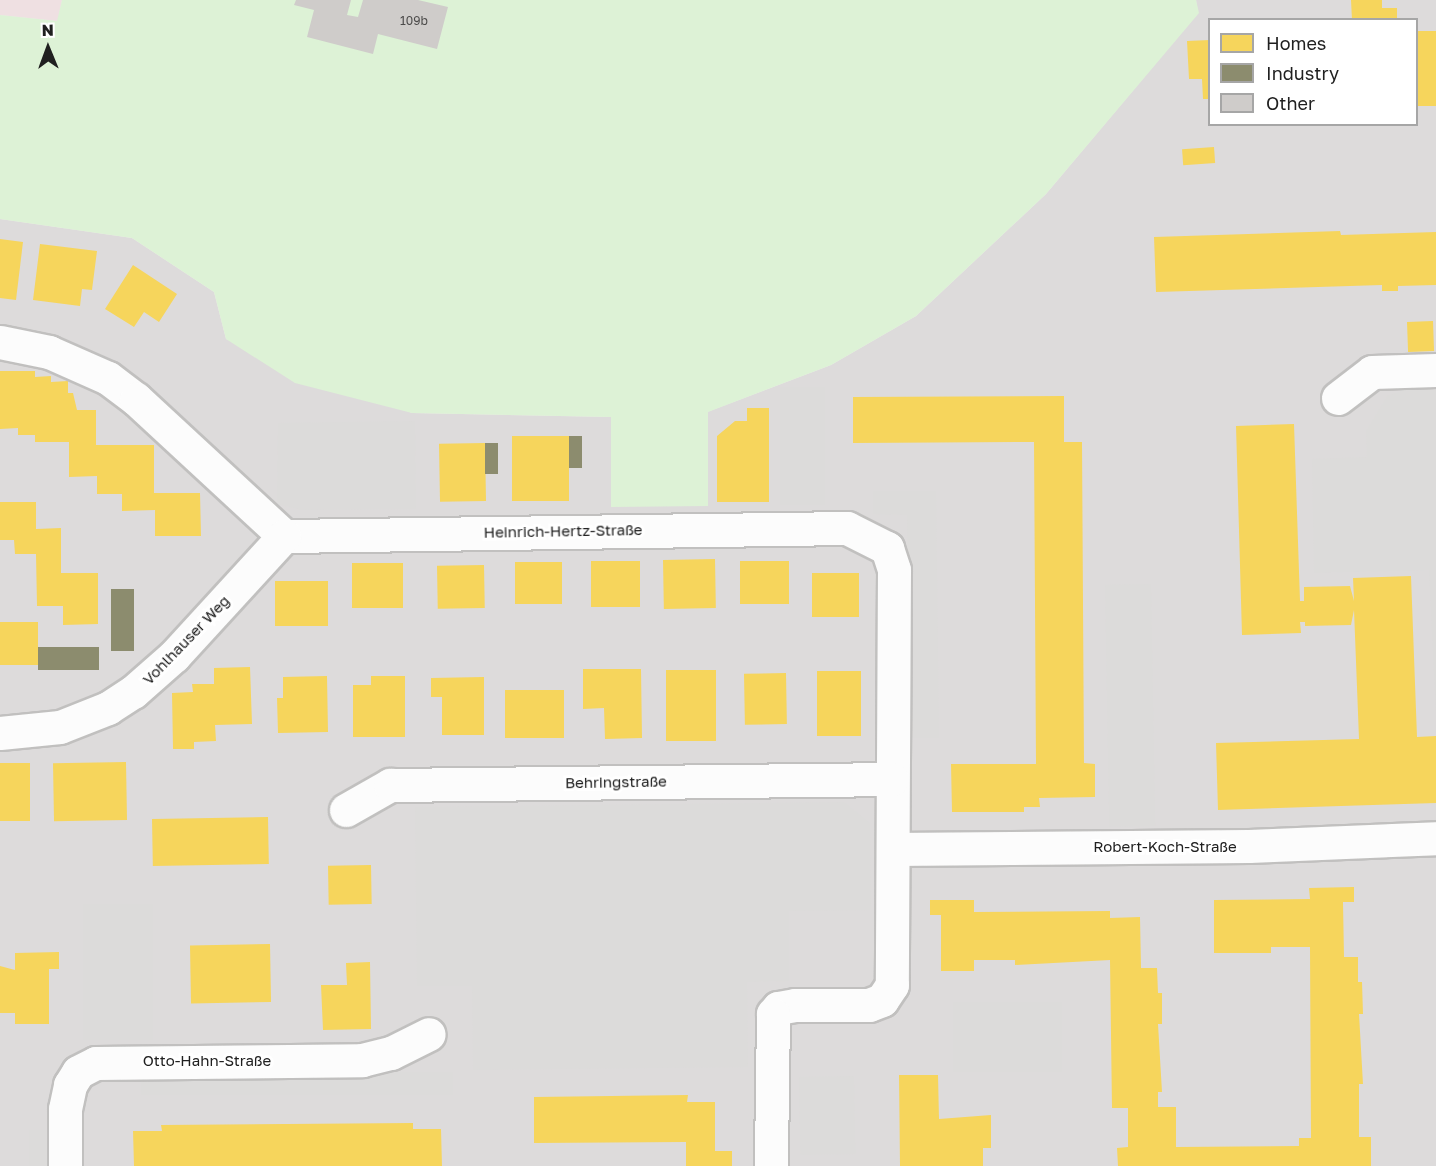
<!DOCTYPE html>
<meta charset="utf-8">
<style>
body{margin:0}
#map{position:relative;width:1436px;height:1166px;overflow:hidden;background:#eeebe9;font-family:"Golos Text",sans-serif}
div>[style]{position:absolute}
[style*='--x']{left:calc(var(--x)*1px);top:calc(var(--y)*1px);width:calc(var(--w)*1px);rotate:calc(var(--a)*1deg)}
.residential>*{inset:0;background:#dddbdb}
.commercial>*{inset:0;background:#efe0e2}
.religious>*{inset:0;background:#dcdbda;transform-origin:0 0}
.park>*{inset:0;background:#ddf2d6}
.homes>*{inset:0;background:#f6d55c;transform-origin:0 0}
.industry>*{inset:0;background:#8c8c6e;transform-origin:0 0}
.building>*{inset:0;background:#cfccca}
.roads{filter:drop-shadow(2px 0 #c1c0bf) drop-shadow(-2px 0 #c1c0bf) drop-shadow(0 2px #c1c0bf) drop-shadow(0 -2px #c1c0bf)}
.minor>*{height:33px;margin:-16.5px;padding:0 16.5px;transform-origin:16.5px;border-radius:16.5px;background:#fcfcfc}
span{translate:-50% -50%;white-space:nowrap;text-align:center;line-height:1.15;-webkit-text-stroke:6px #fff;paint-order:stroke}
.number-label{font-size:12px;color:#4c4b4a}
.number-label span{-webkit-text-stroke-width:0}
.street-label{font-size:15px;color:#202020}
.legend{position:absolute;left:1208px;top:18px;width:210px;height:108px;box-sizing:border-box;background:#fff;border:2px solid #a6a6a6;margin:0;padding:8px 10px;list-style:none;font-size:18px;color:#202020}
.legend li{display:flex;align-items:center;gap:12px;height:30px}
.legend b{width:30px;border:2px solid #a6a6a6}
.north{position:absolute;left:18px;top:18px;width:60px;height:60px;-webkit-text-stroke:4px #fff;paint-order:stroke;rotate:359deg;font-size:16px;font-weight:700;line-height:24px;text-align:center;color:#202020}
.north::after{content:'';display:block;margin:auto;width:21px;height:27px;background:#202020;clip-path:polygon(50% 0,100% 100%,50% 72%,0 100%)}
</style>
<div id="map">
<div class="residential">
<div style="clip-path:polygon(evenodd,1196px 0,1436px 0,1436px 1166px,0 1166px,0 219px,132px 238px,214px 292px,226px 339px,412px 413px,611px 417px,708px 505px,707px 412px,831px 365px,916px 316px,1046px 194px,1198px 13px,1196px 0,1210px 20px,1416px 20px,1416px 124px,1210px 124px,1210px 20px)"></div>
</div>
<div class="commercial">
<div style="clip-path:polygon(0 0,62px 0,58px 21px,0 15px)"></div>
</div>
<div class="religious">
<div style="left:780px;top:387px;width:45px;height:118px"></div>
<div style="clip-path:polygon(1404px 390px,1436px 390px,1436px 714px,1429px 570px,1314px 573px,1312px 459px,1367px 457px,1366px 431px,1387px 396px)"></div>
<div style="clip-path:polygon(415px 421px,416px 509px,302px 510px,277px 504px,278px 423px)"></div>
<div style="clip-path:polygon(873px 491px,936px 491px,939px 738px,909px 738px,907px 515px,873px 514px)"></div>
<div style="left:1151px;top:584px;width:242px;height:46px;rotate:89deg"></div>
<div style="clip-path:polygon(844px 802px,870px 823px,871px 910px,789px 911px,789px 981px,747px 982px,748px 1067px,473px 1070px,472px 986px,417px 986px,415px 807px)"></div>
<div style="left:153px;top:904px;width:136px;height:70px;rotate:90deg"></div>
<div style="left:953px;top:1002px;width:109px;height:70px"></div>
<div style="left:453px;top:1072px;width:23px;height:312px;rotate:90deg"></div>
<div style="left:854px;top:1076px;width:78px;height:55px;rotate:89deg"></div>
<div style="left:29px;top:1130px;width:22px;height:36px"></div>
</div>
<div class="park">
<div style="clip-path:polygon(62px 0,1196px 0,1199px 13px,1046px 194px,916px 316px,831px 365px,708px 412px,708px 506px,611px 507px,611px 417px,412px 413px,295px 383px,226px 339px,214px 292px,132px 238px,0 219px,0 15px,57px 21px)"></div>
</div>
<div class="homes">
<div style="clip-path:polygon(1351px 0,1382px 0,1382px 8px,1397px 8px,1397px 20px,1352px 20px)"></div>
<div style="left:1416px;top:31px;width:20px;height:75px"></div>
<div style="clip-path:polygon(1210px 40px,1210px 99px,1203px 99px,1202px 79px,1189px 79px,1187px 41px)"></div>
<div style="left:1214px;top:147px;width:16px;height:32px;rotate:86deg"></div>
<div style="clip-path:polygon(1340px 231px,1341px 235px,1436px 232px,1436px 285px,1398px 286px,1398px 291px,1382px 291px,1382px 285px,1156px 292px,1154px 237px)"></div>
<div style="clip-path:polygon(0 239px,23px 242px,16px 300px,0 298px)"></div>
<div style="clip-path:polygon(40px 244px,97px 251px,92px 290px,82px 289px,80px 306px,33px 300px)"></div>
<div style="clip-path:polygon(133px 265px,177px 294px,159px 322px,144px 312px,134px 327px,105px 309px)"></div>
<div style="left:1433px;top:321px;width:30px;height:26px;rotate:88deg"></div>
<div style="clip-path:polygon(0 371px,35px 371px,35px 377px,51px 376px,51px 382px,68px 381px,68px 393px,73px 393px,77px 410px,96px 410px,96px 445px,154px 445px,154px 493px,200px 493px,201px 536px,155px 536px,155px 510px,122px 511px,122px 494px,97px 494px,97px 476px,69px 477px,69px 442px,35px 442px,35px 435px,18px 435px,18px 428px,0 429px)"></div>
<div style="clip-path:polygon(1064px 396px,1064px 442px,1082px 442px,1084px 763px,1095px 764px,1095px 797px,1039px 798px,1040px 807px,1024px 807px,1024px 812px,952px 812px,951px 764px,1036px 764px,1034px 442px,853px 443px,853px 397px)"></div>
<div style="clip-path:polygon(747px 408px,769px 408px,769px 502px,717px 502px,717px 436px,735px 421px,747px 421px)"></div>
<div style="clip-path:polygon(1294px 424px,1300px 601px,1304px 601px,1304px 587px,1350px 586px,1354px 601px,1353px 578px,1411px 576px,1417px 737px,1436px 736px,1436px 803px,1218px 810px,1216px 743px,1359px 739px,1354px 610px,1351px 625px,1305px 626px,1305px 622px,1300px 622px,1301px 633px,1242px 635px,1236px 426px)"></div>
<div style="left:512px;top:436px;width:57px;height:65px"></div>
<div style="left:485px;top:443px;width:58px;height:46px;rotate:89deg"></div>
<div style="clip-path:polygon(0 502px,36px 502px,36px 529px,61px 528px,61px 573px,98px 573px,98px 624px,63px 625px,63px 606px,37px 606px,36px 554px,15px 554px,14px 540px,0 540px)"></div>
<div style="left:715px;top:559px;width:49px;height:52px;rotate:89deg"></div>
<div style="left:640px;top:561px;width:46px;height:49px;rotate:90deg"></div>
<div style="left:789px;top:561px;width:43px;height:49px;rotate:90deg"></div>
<div style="left:515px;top:562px;width:47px;height:42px"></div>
<div style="left:352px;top:563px;width:51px;height:45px"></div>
<div style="left:484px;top:565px;width:43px;height:47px;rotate:89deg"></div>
<div style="left:812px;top:573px;width:47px;height:44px"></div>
<div style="left:275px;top:581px;width:53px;height:45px"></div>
<div style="left:0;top:622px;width:38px;height:43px"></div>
<div style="clip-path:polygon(250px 667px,252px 724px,215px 725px,216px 741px,194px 742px,194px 749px,173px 749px,172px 693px,193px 692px,192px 684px,214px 684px,214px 668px)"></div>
<div style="clip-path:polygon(583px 669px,641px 669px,642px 738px,605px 739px,604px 708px,583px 709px)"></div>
<div style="left:666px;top:670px;width:50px;height:71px"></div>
<div style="left:817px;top:671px;width:44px;height:65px"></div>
<div style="left:786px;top:673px;width:51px;height:42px;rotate:89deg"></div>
<div style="clip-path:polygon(327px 676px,328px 732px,278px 733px,277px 698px,283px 698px,283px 677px)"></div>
<div style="clip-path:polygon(371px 676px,405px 676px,405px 737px,353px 737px,353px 685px,371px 685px)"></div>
<div style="clip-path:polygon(484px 677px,484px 735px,442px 735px,442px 697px,431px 697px,431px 678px)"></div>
<div style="left:564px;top:690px;width:48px;height:59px;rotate:90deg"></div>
<div style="left:126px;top:762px;width:58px;height:73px;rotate:89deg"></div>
<div style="left:0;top:763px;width:30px;height:58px"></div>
<div style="left:268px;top:817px;width:47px;height:116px;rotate:89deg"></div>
<div style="left:371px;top:865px;width:39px;height:43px;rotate:89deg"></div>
<div style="clip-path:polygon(1354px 887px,1354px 902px,1343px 902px,1344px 957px,1358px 957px,1358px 982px,1362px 982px,1363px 1014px,1359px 1014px,1363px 1084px,1359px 1084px,1359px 1137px,1371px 1137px,1371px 1166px,1118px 1166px,1117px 1148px,1128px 1147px,1128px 1108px,1112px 1108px,1110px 960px,1015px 965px,1015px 960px,974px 960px,974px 971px,941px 971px,941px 915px,930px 915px,930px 900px,974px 900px,974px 912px,1110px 911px,1110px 918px,1140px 917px,1141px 968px,1157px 968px,1158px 993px,1162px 993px,1162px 1024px,1158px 1024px,1162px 1092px,1158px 1092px,1158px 1107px,1176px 1107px,1176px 1147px,1299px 1146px,1299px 1138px,1311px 1138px,1310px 947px,1271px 947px,1271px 953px,1214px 953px,1214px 900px,1310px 899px,1309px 888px)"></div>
<div style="left:270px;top:944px;width:58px;height:80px;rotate:89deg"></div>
<div style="clip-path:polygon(59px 952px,59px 969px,49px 969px,49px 1024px,15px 1024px,15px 1013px,0 1013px,0 966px,15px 970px,15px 953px)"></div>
<div style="clip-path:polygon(370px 962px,371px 1029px,323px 1030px,321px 985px,347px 985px,346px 963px)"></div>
<div style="clip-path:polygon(899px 1075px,938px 1075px,939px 1119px,991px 1115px,991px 1148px,983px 1148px,983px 1166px,900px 1166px)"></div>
<div style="clip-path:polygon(688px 1095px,687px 1102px,715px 1102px,715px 1151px,732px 1151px,732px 1166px,686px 1166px,686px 1142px,534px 1143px,534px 1097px)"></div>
<div style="clip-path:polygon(413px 1123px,413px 1129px,441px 1129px,442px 1166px,134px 1166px,133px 1131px,162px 1131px,161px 1125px)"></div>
</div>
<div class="industry">
<div style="left:569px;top:436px;width:13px;height:32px"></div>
<div style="left:485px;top:443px;width:13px;height:31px"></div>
<div style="left:111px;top:589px;width:23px;height:62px"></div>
<div style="left:99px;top:647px;width:23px;height:61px;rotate:90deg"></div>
</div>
<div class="building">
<div style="clip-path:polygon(296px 0,351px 0,347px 15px,358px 17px,363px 0,418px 0,448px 7px,437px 49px,378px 34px,373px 54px,307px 37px,314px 10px,294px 5px)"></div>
</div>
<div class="roads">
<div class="minor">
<div style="--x:0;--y:342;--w:50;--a:11.5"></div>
<div style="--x:49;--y:352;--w:64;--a:23.8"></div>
<div style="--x:108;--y:378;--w:35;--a:37"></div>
<div style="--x:136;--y:399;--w:202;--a:42.8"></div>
<div style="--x:284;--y:536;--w:563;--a:-0.81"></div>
<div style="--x:847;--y:528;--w:45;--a:26.6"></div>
<div style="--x:887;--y:548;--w:23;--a:72"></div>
<div style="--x:894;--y:570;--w:415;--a:90.3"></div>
<div style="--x:892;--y:985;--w:18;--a:124"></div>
<div style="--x:882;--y:1000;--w:14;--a:159"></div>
<div style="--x:869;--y:1005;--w:74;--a:180"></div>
<div style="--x:795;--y:1005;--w:17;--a:170"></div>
<div style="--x:778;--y:1008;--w:8;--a:130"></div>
<div style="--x:773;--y:1014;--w:152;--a:90.8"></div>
<div style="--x:1338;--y:398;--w:43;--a:-37.4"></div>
<div style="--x:1372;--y:372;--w:64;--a:-1.8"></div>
<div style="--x:0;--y:733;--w:60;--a:-5.7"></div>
<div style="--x:60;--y:727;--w:52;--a:-21.6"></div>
<div style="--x:108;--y:708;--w:30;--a:-33"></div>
<div style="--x:133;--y:692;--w:55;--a:-41.3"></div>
<div style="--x:174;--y:656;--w:163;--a:-47.5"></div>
<div style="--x:346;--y:810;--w:51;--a:-29.6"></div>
<div style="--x:390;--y:785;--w:502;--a:-0.68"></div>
<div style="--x:893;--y:849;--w:356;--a:-0.5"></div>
<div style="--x:1249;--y:846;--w:187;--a:-2.4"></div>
<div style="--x:65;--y:1166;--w:57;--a:-90"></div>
<div style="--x:65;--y:1109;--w:25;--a:-78"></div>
<div style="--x:70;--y:1085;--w:15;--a:-58"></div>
<div style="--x:78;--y:1072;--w:20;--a:-27"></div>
<div style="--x:96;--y:1063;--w:266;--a:-0.6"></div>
<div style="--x:362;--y:1060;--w:30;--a:-14"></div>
<div style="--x:391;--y:1053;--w:42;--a:-26.6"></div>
</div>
</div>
<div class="number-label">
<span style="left:414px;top:21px">109b</span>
</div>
<div class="street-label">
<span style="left:563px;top:531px;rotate:-1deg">Heinrich-Hertz-Straße</span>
<span style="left:186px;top:640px;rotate:-46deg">Vohlhauser Weg</span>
<span style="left:616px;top:782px;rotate:-1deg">Behringstraße</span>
<span style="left:1165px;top:847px">Robert-Koch-Straße</span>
<span style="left:207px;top:1061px">Otto-Hahn-Straße</span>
</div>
<ul class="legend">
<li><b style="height:16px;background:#f6d55c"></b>Homes</li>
<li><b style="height:16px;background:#8c8c6e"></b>Industry</li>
<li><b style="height:16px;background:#cfccca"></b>Other</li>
</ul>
<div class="north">N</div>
</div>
